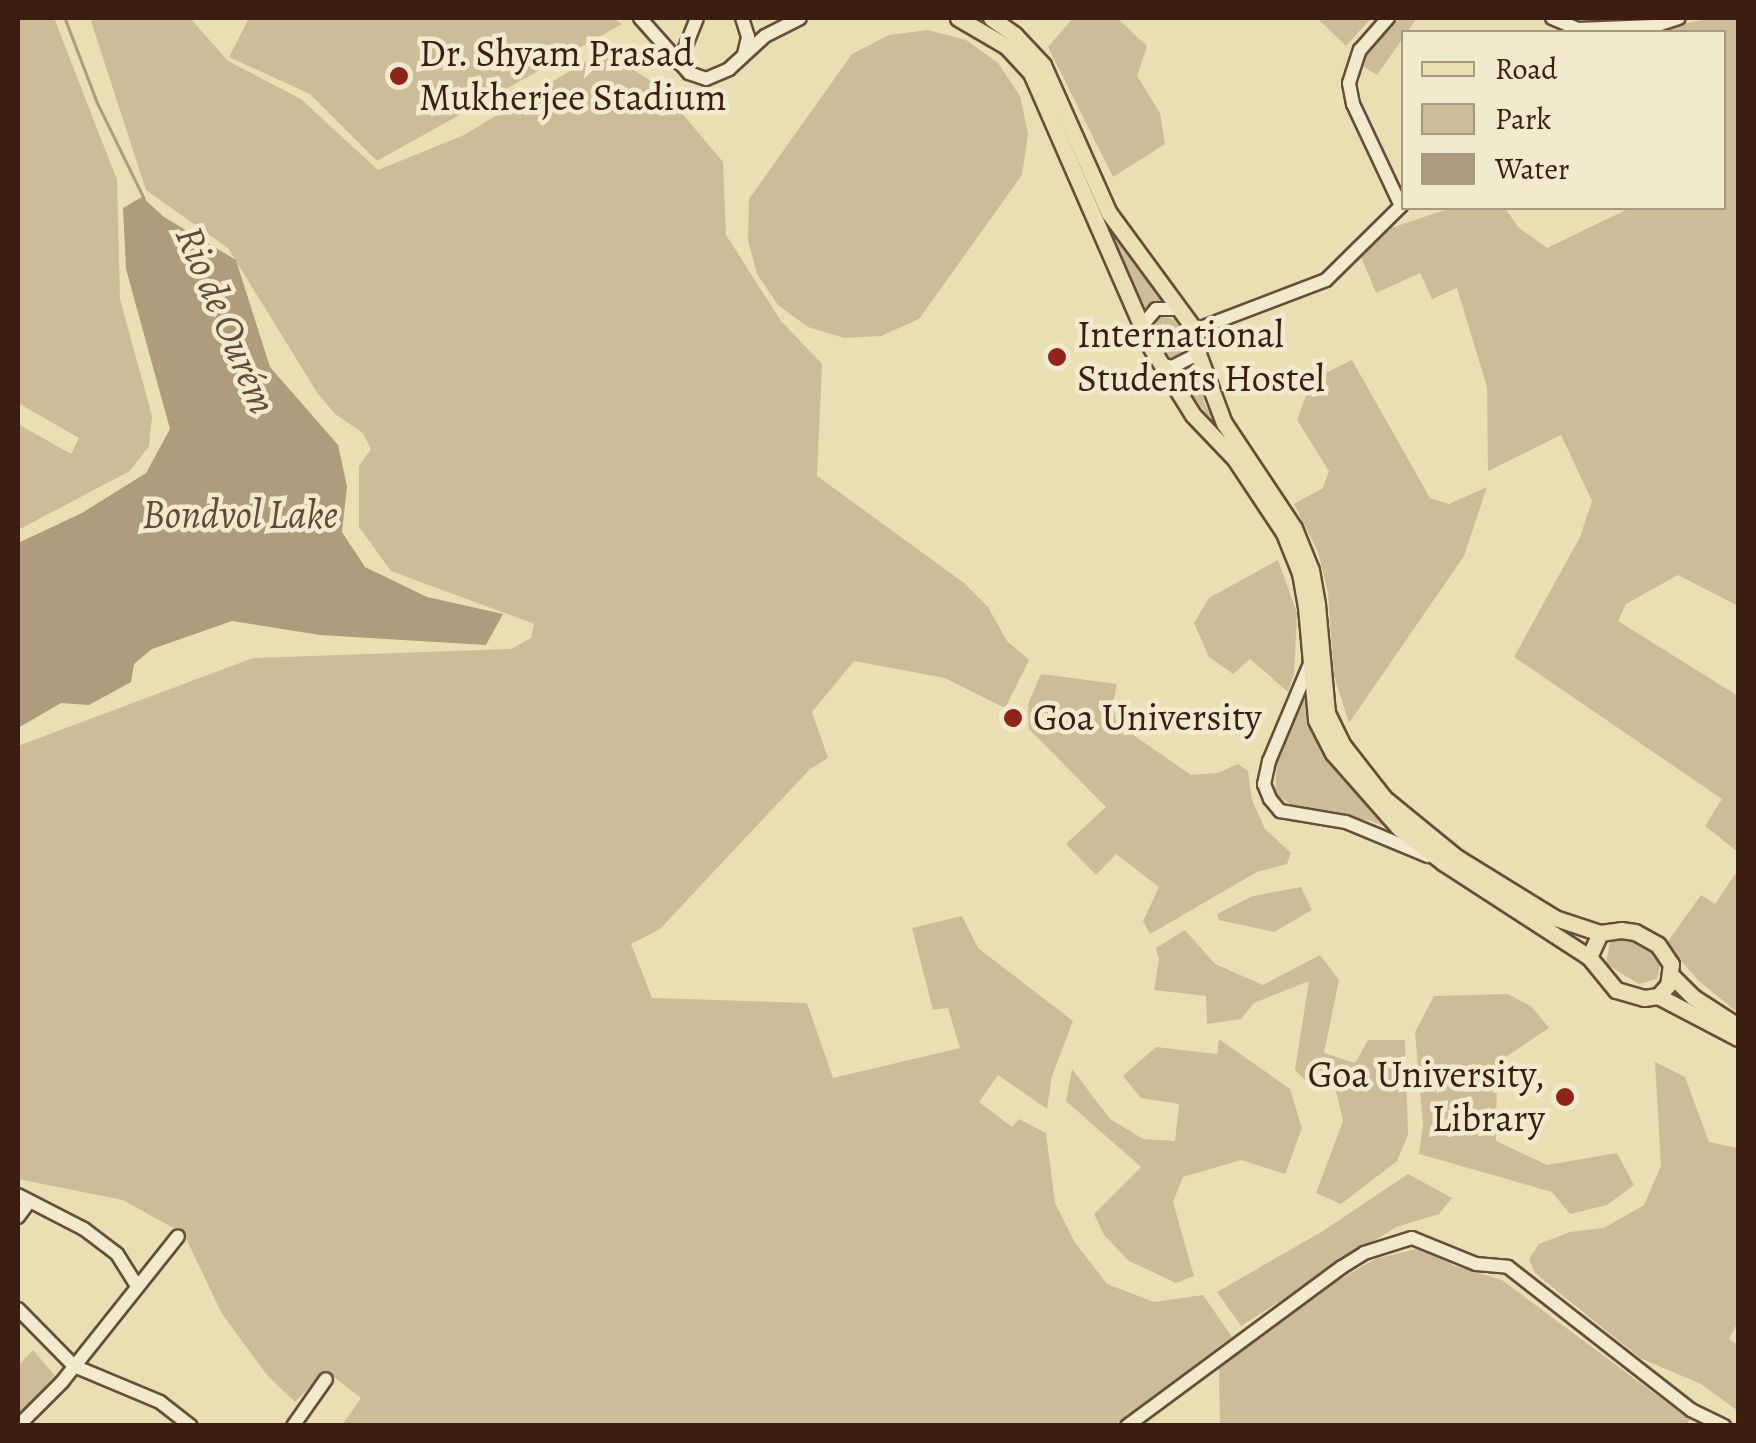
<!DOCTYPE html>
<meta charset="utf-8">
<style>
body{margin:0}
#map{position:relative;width:1756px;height:1443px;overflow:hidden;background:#eadeb3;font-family:Alegreya,serif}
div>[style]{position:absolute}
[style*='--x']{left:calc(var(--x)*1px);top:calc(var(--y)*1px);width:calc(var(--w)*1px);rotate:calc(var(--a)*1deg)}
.green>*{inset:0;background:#ccbd98}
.water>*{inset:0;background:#ae9c7c}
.stream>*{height:2.5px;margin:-1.25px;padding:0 1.25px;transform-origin:1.25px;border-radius:1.25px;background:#ae9c7c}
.roads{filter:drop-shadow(2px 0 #674d3a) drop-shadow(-2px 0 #674d3a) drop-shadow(0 2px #674d3a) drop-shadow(0 -2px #674d3a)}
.minor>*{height:12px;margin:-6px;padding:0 6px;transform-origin:6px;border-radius:6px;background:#f1eace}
.major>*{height:15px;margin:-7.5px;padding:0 7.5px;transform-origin:7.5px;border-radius:7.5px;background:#eadeb3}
.dots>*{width:28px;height:28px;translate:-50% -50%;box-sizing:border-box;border:5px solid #f1eace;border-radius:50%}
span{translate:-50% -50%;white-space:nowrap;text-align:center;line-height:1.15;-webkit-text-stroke:9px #f1eace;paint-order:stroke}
.poi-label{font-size:38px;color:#3b1d12}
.left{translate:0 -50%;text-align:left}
.right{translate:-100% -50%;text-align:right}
.water-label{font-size:40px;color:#634937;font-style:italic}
.frame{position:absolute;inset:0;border:20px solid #3b1d12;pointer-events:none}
.legend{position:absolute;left:1401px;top:30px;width:325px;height:180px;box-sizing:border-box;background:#f1eace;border:2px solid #a89883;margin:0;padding:12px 18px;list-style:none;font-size:30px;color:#3b1d12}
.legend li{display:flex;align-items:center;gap:20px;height:50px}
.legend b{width:50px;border:2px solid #a89883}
</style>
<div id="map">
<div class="green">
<div style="clip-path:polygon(18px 18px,54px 18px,117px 180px,120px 299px,152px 416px,149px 446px,130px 471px,18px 530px,18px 424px,71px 454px,79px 438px,18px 403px)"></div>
<div style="clip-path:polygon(90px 18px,190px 18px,228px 61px,301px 99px,378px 170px,464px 135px,603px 51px,659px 86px,723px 162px,726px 235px,781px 321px,822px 364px,817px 476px,964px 583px,988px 607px,1007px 641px,1029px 660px,1005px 708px,945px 678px,854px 661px,812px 712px,828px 758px,810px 769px,660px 929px,631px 944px,652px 998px,807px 1003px,833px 1078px,960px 1048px,948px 1008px,933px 1010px,912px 928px,962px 916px,978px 948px,1073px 1021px,1052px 1076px,1047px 1109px,998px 1075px,979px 1102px,1012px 1127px,1019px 1119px,1046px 1133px,1055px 1203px,1074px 1241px,1107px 1284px,1154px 1302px,1203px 1295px,1232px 1337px,1114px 1425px,342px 1425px,361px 1398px,326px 1371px,295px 1402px,267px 1375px,222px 1314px,184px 1234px,123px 1200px,18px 1179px,18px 746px,253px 658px,511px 649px,531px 638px,534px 624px,391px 571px,359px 527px,359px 466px,371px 449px,363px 433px,335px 414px,318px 394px,228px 248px,146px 190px)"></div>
<div style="clip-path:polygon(249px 18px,613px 18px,622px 24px,377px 161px,310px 94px,229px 57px)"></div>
<div style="clip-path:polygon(1073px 18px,1117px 18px,1147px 46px,1137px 76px,1160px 113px,1165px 144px,1113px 177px,1048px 47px)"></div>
<div style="clip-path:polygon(1317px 18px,1371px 18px,1346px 46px)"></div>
<div style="clip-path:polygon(1400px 18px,1417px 18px,1377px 75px,1364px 67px,1366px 55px)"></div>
<div style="clip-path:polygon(1713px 18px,1738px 18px,1738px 606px,1678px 575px,1626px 604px,1618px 621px,1738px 696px,1738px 852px,1705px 826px,1722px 799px,1514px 657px,1580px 537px,1592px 501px,1561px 435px,1488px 471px,1487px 387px,1457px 288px,1432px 299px,1420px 273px,1376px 293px,1359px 252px,1388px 229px,1451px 208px,1505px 208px,1519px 228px,1547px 248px,1630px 208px,1724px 208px,1724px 32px,1641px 32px)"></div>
<div style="clip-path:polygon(928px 30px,966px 40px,998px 63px,1020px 96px,1028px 134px,1022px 175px,919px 319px,881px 336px,844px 338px,808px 327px,778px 305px,757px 274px,748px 240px,749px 199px,852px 54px,889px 35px)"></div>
<div style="clip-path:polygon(1097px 197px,1119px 241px,1170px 302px,1150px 303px,1140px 313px)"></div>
<div style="clip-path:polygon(1159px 317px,1171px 318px,1182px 327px,1190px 342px,1178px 358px,1168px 358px,1152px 335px)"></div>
<div style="clip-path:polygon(1352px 360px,1430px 498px,1449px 504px,1487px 487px,1464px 556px,1349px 723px,1334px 676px,1328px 593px,1318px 552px,1294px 504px,1323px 488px,1329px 471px,1297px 420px,1312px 380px)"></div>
<div style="clip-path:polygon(1196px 362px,1204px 402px,1219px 431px,1174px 370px)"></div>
<div style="clip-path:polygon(1278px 560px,1297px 613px,1294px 674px,1288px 692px,1250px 659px,1233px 674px,1209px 657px,1194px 623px,1209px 598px)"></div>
<div style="clip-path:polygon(1041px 674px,1117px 684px,1113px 704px,1116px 723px,1191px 775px,1218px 773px,1238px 764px,1248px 771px,1252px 800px,1265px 829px,1291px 853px,1287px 864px,1257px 872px,1150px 934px,1143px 921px,1159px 887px,1116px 854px,1096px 875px,1066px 844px,1106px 807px,1029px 729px,1028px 704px)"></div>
<div style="clip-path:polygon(1306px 686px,1319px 740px,1351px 787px,1390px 828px,1368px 820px,1304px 813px,1275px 794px,1277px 757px)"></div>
<div style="clip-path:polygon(1738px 870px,1738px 1013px,1699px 981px,1666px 944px,1701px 895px,1715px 904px)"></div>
<div style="clip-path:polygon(1301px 887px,1312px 910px,1274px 932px,1219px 920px,1217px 914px,1253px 896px)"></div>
<div style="clip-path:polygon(1185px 930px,1215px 964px,1263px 985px,1320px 955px,1339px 980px,1324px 1053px,1355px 1063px,1368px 1040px,1405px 1040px,1408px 1135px,1397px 1161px,1341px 1204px,1316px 1193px,1343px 1121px,1332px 1074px,1306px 1081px,1295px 1070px,1309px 981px,1254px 1003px,1241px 1019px,1207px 1024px,1206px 996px,1154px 990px,1159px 959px,1156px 948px)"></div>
<div style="clip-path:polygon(1632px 940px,1655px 955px,1660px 966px,1657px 979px,1639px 984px,1606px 964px,1610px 941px)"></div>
<div style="clip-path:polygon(1508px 994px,1531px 1006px,1549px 1028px,1497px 1063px,1496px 1141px,1547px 1165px,1617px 1153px,1634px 1185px,1607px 1205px,1570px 1214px,1552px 1192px,1419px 1154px,1423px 1125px,1415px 1032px,1434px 996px)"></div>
<div style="clip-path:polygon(1219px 1039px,1290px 1089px,1302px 1128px,1285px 1174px,1241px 1160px,1183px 1177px,1173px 1202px,1194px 1276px,1176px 1283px,1129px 1261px,1104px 1235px,1094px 1214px,1141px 1167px,1066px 1101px,1072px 1069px,1110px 1119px,1143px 1139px,1175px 1141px,1179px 1104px,1141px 1098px,1123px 1076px,1156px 1047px,1217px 1054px)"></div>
<div style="clip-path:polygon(1655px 1062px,1685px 1077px,1709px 1142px,1738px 1148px,1738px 1322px,1729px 1339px,1738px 1345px,1738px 1411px,1701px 1384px,1640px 1358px,1535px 1273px,1529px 1259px,1539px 1244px,1570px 1232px,1604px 1228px,1644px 1205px,1661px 1166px)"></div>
<div style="clip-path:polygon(1408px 1174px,1452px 1198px,1439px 1214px,1396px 1227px,1241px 1326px,1217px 1292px,1323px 1231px)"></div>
<div style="clip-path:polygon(1420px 1248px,1455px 1266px,1502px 1280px,1690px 1420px,1684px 1426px,1220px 1425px,1219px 1364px,1318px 1292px,1375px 1259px)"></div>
<div style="clip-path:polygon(33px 1350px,56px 1377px,18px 1416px,18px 1366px)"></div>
</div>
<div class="water">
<div style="clip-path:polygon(142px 197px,164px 217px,236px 260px,270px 367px,338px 445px,347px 486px,342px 532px,365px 567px,427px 597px,503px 614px,486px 645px,320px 635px,232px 621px,152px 649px,134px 664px,131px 682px,89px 705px,61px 703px,18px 728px,18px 543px,82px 513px,146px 473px,170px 429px,126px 269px,123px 208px)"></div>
</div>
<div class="stream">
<div style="--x:65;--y:18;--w:90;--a:69.1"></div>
<div style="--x:97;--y:102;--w:107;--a:63.9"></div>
</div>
<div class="roads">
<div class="minor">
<div style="--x:640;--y:18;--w:74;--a:48.3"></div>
<div style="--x:689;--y:73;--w:18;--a:19"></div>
<div style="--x:706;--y:79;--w:25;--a:-23"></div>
<div style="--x:729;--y:69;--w:49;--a:-42.5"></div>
<div style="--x:765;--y:36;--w:39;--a:-27"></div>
<div style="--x:742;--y:18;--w:20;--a:72"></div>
<div style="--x:748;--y:37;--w:17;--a:103"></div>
<div style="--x:1552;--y:18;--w:28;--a:23"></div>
<div style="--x:1578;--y:29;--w:76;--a:-2.3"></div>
<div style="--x:1654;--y:26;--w:26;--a:-18"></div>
<div style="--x:679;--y:63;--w:48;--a:-68.2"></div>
<div style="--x:1141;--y:327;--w:23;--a:-50"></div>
<div style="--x:1156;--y:309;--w:18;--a:0"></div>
<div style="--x:1195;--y:330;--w:140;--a:-20.9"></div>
<div style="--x:1326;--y:280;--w:105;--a:-44.6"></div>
<div style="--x:1401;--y:206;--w:113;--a:-115.2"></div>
<div style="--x:1353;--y:104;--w:21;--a:-101"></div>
<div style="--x:1349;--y:83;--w:35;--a:-72"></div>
<div style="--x:1360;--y:50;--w:43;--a:-48.8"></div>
<div style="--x:1160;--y:364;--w:12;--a:14"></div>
<div style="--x:1172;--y:367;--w:29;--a:-27"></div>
<div style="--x:1309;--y:666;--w:103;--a:112.8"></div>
<div style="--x:1269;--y:761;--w:24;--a:102"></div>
<div style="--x:1264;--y:784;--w:16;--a:68"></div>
<div style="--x:1270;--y:799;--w:16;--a:50"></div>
<div style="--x:1280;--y:811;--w:67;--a:9.5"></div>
<div style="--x:1346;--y:822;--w:89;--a:22.5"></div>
<div style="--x:18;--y:1195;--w:74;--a:27.3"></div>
<div style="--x:84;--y:1229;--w:41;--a:37.1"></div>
<div style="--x:117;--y:1254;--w:36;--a:58"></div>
<div style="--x:18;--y:1217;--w:19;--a:-54"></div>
<div style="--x:18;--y:1309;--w:80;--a:45.5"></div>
<div style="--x:74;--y:1366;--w:93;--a:22.7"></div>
<div style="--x:160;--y:1402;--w:39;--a:38"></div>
<div style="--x:18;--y:1426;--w:62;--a:-45"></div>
<div style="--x:62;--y:1382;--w:186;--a:-51.5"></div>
<div style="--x:293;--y:1426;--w:57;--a:-54.9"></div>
<div style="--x:1127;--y:1426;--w:267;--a:-36.5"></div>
<div style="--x:1342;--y:1267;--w:26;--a:-32"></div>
<div style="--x:1364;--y:1253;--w:50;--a:-17.4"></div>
<div style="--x:1412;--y:1238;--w:69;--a:22.1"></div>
<div style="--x:1476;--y:1264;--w:32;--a:5"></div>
<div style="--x:1508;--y:1267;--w:232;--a:38"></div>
<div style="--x:1691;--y:1410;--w:37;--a:26"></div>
</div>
<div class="major">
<div style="--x:958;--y:18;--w:56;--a:30.3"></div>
<div style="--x:1006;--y:46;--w:37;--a:47"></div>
<div style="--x:1031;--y:73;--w:298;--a:66.4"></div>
<div style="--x:1150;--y:346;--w:81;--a:58.1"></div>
<div style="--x:1193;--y:415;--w:61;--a:46.3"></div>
<div style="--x:1235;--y:459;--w:89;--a:56.5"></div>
<div style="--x:1284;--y:533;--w:43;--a:68.2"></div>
<div style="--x:1300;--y:573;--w:35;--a:80"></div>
<div style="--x:1306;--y:607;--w:113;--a:84.9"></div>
<div style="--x:1316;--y:720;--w:37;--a:63"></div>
<div style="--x:1333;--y:753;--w:100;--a:48.7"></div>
<div style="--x:1399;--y:828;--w:57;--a:37.9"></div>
<div style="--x:1444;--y:863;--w:173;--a:33"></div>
<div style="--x:991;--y:18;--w:29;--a:35"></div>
<div style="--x:1015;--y:35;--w:41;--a:47"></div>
<div style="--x:1043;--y:65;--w:162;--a:66"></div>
<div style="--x:1109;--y:213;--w:145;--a:53.7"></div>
<div style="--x:1195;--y:330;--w:24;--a:83"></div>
<div style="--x:1198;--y:354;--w:74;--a:69.4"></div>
<div style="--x:1224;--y:423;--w:126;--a:56.3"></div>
<div style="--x:1294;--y:528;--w:45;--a:68"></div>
<div style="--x:1311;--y:570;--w:36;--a:80"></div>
<div style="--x:1317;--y:605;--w:108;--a:84.7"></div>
<div style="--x:1327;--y:713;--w:34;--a:64"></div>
<div style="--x:1342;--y:744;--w:68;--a:52.1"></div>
<div style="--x:1384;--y:798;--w:93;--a:39.3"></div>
<div style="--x:1456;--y:857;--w:116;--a:31.6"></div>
<div style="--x:1555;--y:918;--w:47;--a:18.4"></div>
<div style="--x:1621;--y:930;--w:14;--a:8"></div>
<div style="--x:1635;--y:932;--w:26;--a:29"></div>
<div style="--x:1658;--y:945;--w:23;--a:56"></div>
<div style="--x:1671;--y:964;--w:21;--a:98"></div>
<div style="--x:1668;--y:985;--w:15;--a:132"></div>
<div style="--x:1658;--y:996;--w:14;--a:172"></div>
<div style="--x:1644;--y:998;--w:29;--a:-164"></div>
<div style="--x:1616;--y:990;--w:43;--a:-129.3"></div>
<div style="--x:1589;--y:957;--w:26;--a:-65"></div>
<div style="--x:1600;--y:933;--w:21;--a:-8"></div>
<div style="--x:1671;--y:975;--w:31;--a:45"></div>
<div style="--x:1693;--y:997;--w:54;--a:32.8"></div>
<div style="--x:1658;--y:996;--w:90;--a:27.7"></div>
</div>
</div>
<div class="dots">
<div style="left:399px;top:76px;background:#8f2418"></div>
<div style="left:1057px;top:357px;background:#8f2418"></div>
<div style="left:1013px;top:718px;background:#8f2418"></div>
<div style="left:1565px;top:1097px;background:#8f2418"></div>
</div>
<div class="poi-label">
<span class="left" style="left:419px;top:76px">Dr. Shyam Prasad<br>Mukherjee Stadium</span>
<span class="left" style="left:1077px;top:357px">International<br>Students Hostel</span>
<span class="left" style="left:1033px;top:718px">Goa University</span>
<span class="right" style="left:1545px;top:1097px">Goa University,<br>Library</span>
</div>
<div class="water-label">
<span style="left:226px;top:320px;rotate:67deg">Rio de Ourém</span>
<span style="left:240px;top:515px">Bondvol Lake</span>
</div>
<div class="frame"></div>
<ul class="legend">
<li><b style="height:12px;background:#eadeb3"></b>Road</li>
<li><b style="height:28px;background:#ccbd98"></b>Park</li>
<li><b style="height:28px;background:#ae9c7c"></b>Water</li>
</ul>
</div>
